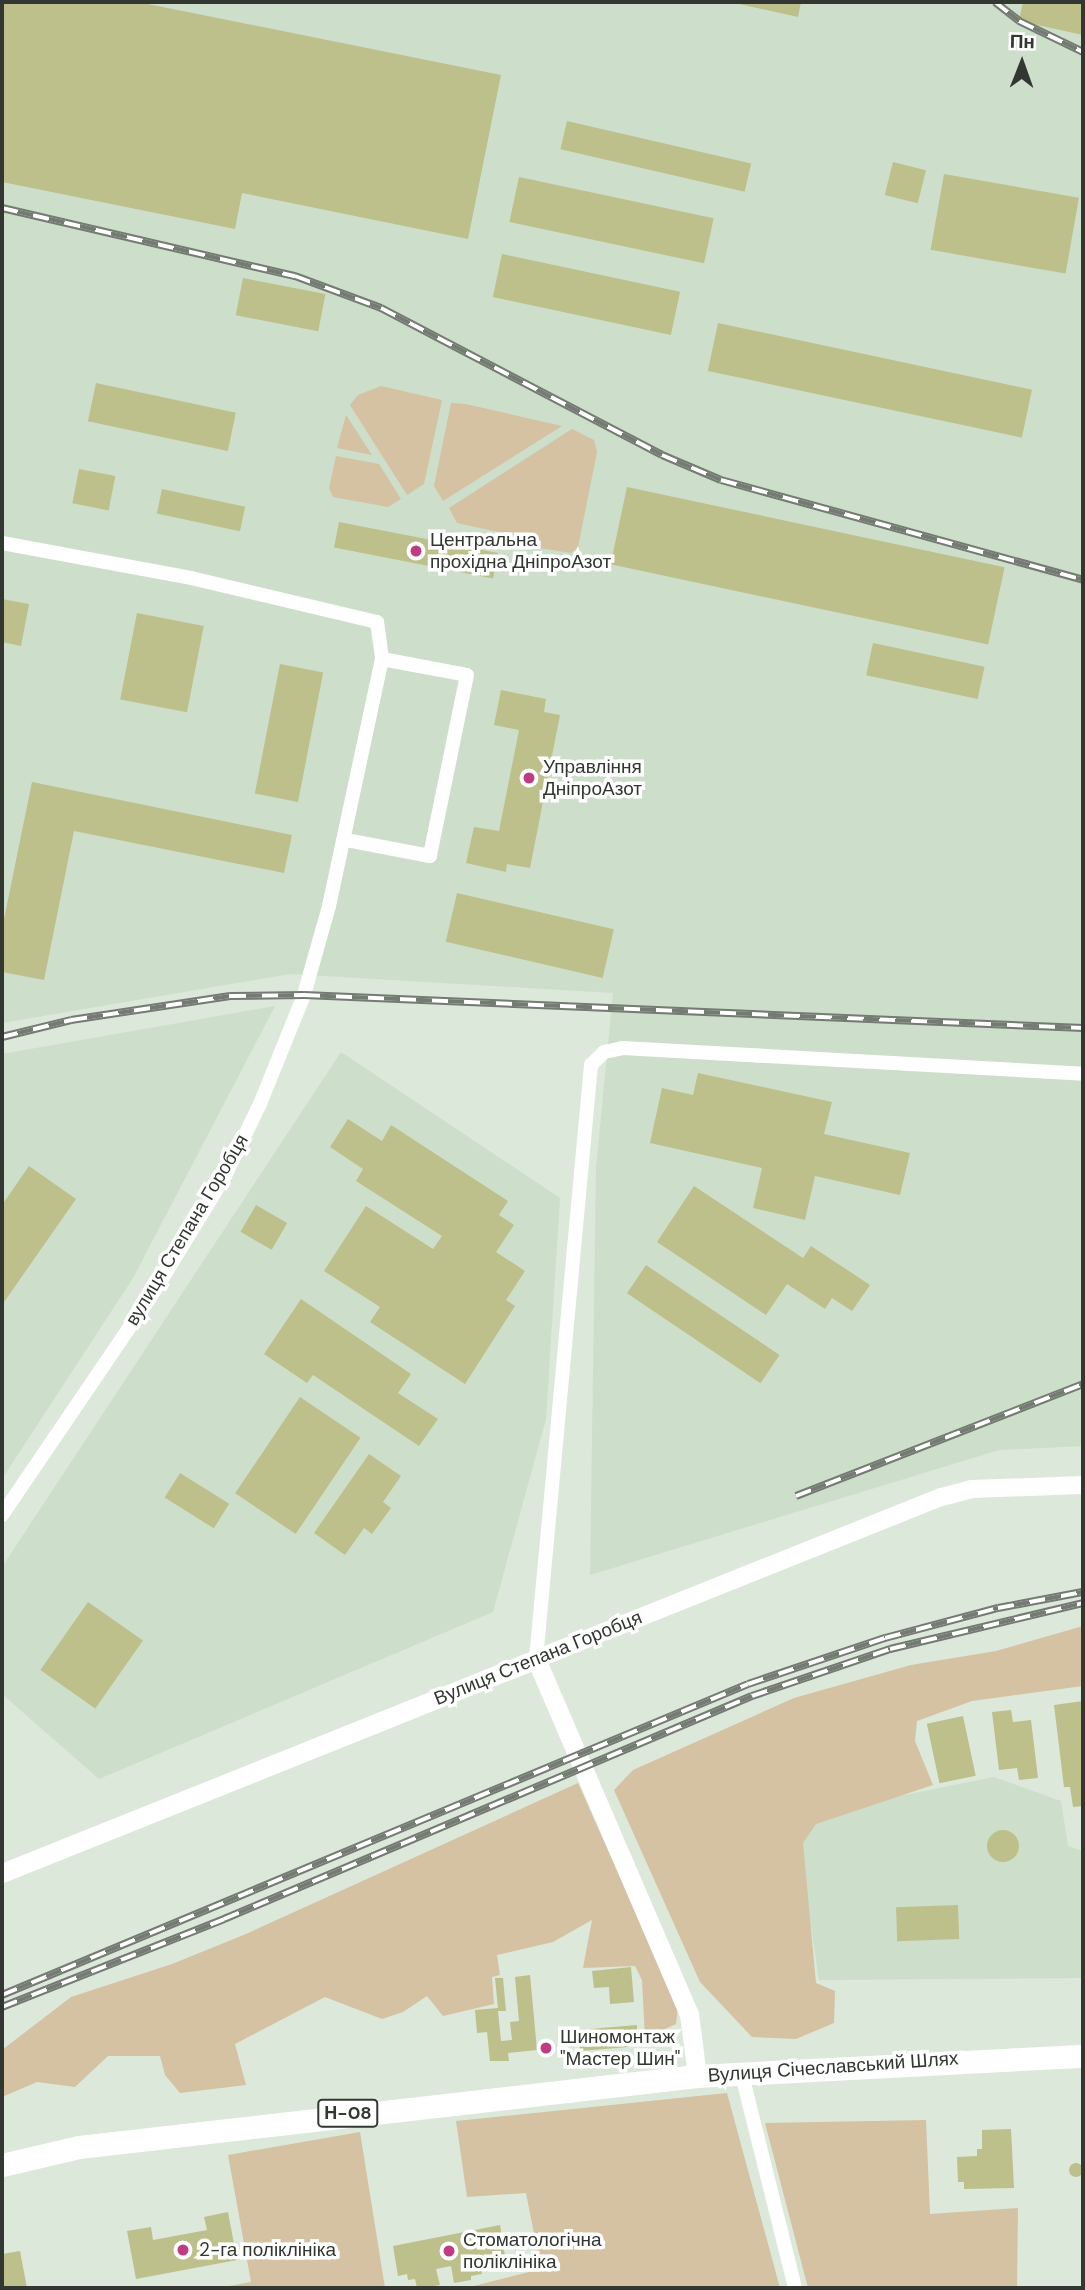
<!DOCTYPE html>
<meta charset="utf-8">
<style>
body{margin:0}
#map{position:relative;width:1085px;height:2290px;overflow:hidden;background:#dce8da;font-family:"DM Sans",sans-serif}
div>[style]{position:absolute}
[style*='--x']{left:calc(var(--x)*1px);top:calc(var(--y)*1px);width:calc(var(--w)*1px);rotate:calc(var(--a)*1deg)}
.built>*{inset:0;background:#cddeca}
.green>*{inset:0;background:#d4c2a3}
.building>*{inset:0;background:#bdc08a;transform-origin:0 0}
.round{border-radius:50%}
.minor>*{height:14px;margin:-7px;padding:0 7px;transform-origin:7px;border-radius:7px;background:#fff}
.tertiary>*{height:18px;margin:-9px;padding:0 9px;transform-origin:9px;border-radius:9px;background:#fff}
.secondary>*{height:19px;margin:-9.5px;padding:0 9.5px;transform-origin:9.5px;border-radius:9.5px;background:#fff}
.primary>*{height:23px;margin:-11.5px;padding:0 11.5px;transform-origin:11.5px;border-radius:11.5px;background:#fff}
.rail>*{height:8px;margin-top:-4px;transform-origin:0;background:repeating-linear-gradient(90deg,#fff 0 16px,#747b72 0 32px);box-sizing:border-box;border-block:2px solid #747b72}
.dots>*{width:19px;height:19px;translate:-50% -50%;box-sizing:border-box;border:4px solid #fff;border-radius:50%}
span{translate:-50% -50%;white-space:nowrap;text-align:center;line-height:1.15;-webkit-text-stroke:7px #fff;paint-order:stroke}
.shield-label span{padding:2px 5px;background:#fff;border:2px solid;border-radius:5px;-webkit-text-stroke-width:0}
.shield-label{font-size:18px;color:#323731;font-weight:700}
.poi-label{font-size:19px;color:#323731}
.left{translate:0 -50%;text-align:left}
.street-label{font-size:19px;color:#323731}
.frame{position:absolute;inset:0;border:4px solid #323731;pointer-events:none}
.north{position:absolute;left:987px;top:28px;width:70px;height:70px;-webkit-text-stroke:5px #fff;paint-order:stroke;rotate:1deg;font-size:19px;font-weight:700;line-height:28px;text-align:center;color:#323731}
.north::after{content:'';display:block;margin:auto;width:24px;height:32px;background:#323731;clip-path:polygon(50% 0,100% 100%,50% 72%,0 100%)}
</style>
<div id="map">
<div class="built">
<div style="clip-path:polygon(2px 2px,1083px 2px,1083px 1446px,999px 1450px,590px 1575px,596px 1168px,613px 993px,290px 974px,2px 1023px)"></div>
<div style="clip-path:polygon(275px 1006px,133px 1278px,2px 1479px,2px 1054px)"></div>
<div style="clip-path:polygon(341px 1052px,560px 1198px,546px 1419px,493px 1612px,99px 1779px,2px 1694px,2px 1567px)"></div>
<div style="clip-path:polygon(994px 1777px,1061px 1801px,1068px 1846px,1083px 1851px,1083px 1978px,819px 1980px,795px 1817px)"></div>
</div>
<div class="green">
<div style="clip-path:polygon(381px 386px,442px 400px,424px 484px,407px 495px,350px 405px,358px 395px)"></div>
<div style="clip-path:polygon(451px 403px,466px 404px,562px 426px,443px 501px,434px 486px)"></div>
<div style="clip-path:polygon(346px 415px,372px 455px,337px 448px)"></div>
<div style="clip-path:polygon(572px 429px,594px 440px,597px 452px,578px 547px,571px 553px,533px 547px,531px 539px,457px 523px,449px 508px)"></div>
<div style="clip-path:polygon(336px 456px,379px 464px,401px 499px,388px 507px,333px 497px,329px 488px)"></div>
<div style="clip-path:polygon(1083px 1626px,1083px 1686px,972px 1701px,917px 1721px,915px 1741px,933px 1785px,816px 1824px,803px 1843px,816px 1983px,835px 1991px,834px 2023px,796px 2039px,752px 2037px,700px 1982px,614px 1790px,633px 1770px,794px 1698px,911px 1665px,996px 1651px)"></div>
<div style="clip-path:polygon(578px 1783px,678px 2007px,676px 2024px,645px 2038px,642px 1980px,635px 1966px,583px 1968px,592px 1920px,553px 1942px,497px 1955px,500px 1975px,492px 1977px,494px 2004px,443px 2016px,427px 1996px,403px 2012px,382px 2019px,325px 1997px,235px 2044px,246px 2085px,180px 2093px,165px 2075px,160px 2056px,108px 2056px,75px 2087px,37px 2082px,2px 2097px,2px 2050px,71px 1997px,172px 1964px,246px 1934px)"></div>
<div style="clip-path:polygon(727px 2093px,780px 2288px,466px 2288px,541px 2269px,526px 2193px,467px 2197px,456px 2121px)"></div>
<div style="clip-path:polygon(926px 2120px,930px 2214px,1018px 2208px,1017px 2288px,808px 2288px,765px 2123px)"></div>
<div style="clip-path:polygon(360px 2132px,385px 2288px,218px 2288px,251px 2282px,228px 2155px)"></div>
</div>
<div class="building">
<div style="clip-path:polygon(2px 2px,138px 2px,501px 75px,468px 239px,242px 193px,235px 229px,2px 182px)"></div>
<div style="clip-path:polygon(730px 2px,801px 2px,798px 17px)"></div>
<div style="clip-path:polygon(1023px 2px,1083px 2px,1083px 35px,1019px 21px)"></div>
<div style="left:567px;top:121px;width:189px;height:29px;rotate:13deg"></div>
<div style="left:893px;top:162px;width:34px;height:34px;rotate:14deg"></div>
<div style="left:944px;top:174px;width:137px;height:77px;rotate:10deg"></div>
<div style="left:519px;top:177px;width:199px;height:46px;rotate:12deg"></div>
<div style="left:502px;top:254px;width:182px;height:44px;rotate:12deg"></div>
<div style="left:243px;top:278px;width:84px;height:38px;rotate:11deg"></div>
<div style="left:718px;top:323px;width:321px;height:49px;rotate:12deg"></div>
<div style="left:96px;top:383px;width:143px;height:39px;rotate:12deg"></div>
<div style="left:79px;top:469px;width:37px;height:35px;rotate:11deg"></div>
<div style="left:627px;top:487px;width:386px;height:79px;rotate:12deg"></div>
<div style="left:162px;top:489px;width:85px;height:25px;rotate:12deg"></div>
<div style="left:339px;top:522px;width:162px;height:26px;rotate:11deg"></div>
<div style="clip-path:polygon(2px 599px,29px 604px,21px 646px,2px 642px)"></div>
<div style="left:137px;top:613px;width:68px;height:88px;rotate:11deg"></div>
<div style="left:873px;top:643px;width:114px;height:33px;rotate:12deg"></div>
<div style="left:280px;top:664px;width:44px;height:132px;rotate:11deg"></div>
<div style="clip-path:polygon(501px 690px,546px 699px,544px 712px,560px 715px,530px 868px,507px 864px,506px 872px,466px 863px,474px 827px,499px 831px,519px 730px,494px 725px)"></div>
<div style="clip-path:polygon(32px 782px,292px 835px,284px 873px,74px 831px,44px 980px,2px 972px,2px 929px)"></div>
<div style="left:457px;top:893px;width:161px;height:50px;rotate:13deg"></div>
<div style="clip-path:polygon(698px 1073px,832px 1102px,824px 1134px,910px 1153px,900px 1195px,815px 1176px,805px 1220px,753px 1208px,762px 1168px,650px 1143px,662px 1088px,693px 1095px)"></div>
<div style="clip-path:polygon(348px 1119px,382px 1141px,391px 1125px,508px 1201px,499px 1215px,514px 1225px,496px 1252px,525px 1271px,506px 1300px,515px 1306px,465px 1384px,370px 1322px,380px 1307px,324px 1271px,366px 1206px,433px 1249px,442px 1236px,356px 1181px,363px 1169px,330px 1147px)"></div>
<div style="clip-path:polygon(29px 1166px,76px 1199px,2px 1305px,2px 1205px)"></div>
<div style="clip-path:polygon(694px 1186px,803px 1258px,811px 1246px,870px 1285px,852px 1311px,832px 1298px,825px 1309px,787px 1284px,766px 1315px,657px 1242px)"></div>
<div style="left:256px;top:1205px;width:36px;height:31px;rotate:30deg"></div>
<div style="left:646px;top:1265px;width:161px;height:34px;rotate:34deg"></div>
<div style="clip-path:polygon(301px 1299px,411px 1374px,398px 1393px,438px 1419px,419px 1446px,313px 1375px,307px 1383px,264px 1354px)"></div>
<div style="left:300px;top:1397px;width:73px;height:116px;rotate:34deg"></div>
<div style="clip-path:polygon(369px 1454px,401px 1476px,383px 1502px,391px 1508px,372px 1534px,364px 1528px,345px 1555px,314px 1533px)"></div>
<div style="left:180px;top:1473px;width:58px;height:29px;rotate:32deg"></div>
<div style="left:88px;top:1602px;width:67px;height:83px;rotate:35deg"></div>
<div style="clip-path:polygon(1083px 1701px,1083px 1806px,1073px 1807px,1070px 1787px,1064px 1787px,1054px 1705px)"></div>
<div style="clip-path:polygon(1011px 1710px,1013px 1722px,1031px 1720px,1038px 1778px,1019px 1780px,1017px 1768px,999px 1770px,992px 1712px)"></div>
<div style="left:963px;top:1716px;width:61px;height:37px;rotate:78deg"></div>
<div class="round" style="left:987px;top:1830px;width:32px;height:32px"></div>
<div style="left:958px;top:1905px;width:34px;height:62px;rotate:88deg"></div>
<div style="clip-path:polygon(631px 1967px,634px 2002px,610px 2004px,609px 1987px,594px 1988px,592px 1971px)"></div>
<div style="clip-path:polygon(530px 1975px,537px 2050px,508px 2053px,509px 2061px,490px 2061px,487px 2032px,477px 2033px,475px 2010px,498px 2008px,495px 1978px,503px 1978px,506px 2011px,498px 2011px,501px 2041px,512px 2040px,510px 2022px,519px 2021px,515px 1977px)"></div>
<div style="clip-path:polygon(637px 2025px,637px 2034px,628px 2047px,580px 2051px,578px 2030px)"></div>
<div style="clip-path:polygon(1011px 2129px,1014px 2188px,964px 2189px,964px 2182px,958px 2182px,957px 2157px,977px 2156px,977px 2149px,982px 2149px,982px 2130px)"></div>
<div class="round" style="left:1069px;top:2163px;width:14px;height:14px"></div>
<div style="clip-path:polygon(228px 2212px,237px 2260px,136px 2279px,127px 2231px,151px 2227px,153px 2240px,207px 2230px,204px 2217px)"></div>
<div style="clip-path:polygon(500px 2225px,505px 2256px,479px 2260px,482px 2274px,471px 2276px,471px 2280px,454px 2283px,451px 2266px,436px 2269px,440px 2285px,423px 2288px,417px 2288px,415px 2279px,408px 2280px,407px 2274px,398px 2276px,393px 2246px)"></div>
<div style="clip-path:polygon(20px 2251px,27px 2288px,2px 2288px,2px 2254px)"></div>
</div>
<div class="minor">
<div style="--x:2;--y:543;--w:192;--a:10.5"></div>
<div style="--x:191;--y:578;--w:191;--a:13.3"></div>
<div style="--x:377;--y:622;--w:37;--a:82"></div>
<div style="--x:2;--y:1515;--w:279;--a:-55.8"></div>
<div style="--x:159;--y:1284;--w:127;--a:-58.6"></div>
<div style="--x:225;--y:1176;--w:80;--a:-64.1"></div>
<div style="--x:260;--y:1104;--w:118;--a:-68"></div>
<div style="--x:304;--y:995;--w:92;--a:-74.3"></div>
<div style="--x:329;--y:906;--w:253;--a:-77.9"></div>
<div style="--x:382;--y:659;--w:86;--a:10.7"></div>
<div style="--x:467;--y:675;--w:185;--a:101.6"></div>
<div style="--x:430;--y:856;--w:86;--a:-169.2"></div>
<div style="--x:536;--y:1659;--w:597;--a:-84.71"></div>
<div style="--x:591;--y:1065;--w:18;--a:-45"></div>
<div style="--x:604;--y:1052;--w:19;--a:-12"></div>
<div style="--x:623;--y:1048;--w:461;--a:3.2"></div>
<div style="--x:741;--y:2071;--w:224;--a:76"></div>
</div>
<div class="tertiary">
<div style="--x:536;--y:1659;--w:437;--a:-21.8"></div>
<div style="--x:942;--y:1497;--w:31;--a:-15"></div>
<div style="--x:972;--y:1489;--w:111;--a:-2.1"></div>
</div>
<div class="secondary">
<div style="--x:2;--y:1873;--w:575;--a:-21.84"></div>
<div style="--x:536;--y:1659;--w:387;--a:66.7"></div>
<div style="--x:689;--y:2014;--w:63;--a:82.6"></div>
</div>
<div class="primary">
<div style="--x:2;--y:2165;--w:79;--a:-13.2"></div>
<div style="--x:79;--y:2147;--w:622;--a:-6.55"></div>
<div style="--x:697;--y:2076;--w:387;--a:-3"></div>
</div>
<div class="rail">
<div style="--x:995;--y:2;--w:31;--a:38"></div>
<div style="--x:1019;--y:21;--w:71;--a:25.8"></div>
<div style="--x:2;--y:208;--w:301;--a:13.1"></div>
<div style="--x:295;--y:276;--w:92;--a:20.4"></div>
<div style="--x:381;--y:308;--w:317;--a:27.6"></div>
<div style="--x:662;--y:455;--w:64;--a:23"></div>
<div style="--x:721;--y:480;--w:376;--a:15.4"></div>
<div style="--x:2;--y:1037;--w:71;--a:-13.8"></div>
<div style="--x:71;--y:1020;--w:161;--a:-8.6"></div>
<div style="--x:230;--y:996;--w:74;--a:-0.8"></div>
<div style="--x:304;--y:995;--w:780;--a:2.43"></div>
<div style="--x:796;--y:1496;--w:308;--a:-21.3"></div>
<div style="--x:2;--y:1995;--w:808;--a:-22.63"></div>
<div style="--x:748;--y:1684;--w:145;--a:-18.6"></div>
<div style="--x:885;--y:1638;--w:117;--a:-14.9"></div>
<div style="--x:998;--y:1608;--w:86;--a:-10.7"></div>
<div style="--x:2;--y:2007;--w:239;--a:-21.6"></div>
<div style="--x:224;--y:1919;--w:573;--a:-22.9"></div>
<div style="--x:752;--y:1696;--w:146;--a:-18.8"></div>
<div style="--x:890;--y:1649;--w:198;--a:-13.4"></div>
</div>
<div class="dots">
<div style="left:416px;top:551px;background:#c03c82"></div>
<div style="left:529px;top:778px;background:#c03c82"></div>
<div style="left:546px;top:2048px;background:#c03c82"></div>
<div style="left:183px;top:2250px;background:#c03c82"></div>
<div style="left:449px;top:2251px;background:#c03c82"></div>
</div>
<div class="shield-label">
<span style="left:348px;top:2113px">Н-08</span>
</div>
<div class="poi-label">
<span class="left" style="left:430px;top:551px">Центральна<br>прохідна ДніпроАзот</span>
<span class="left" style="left:543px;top:778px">Управління<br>ДніпроАзот</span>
<span class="left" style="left:560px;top:2048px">Шиномонтаж<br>"Мастер Шин"</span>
<span class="left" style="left:463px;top:2251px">Стоматологічна<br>поліклініка</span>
<span class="left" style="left:199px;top:2250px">2-га поліклініка</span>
</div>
<div class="street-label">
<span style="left:187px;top:1230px;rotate:-59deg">вулиця Степана Горобця</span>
<span style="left:538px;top:1658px;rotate:-22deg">Вулиця Степана Горобця</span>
<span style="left:833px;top:2067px;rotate:-4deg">Вулиця Січеславський Шлях</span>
</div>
<div class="frame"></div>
<div class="north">Пн</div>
</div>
